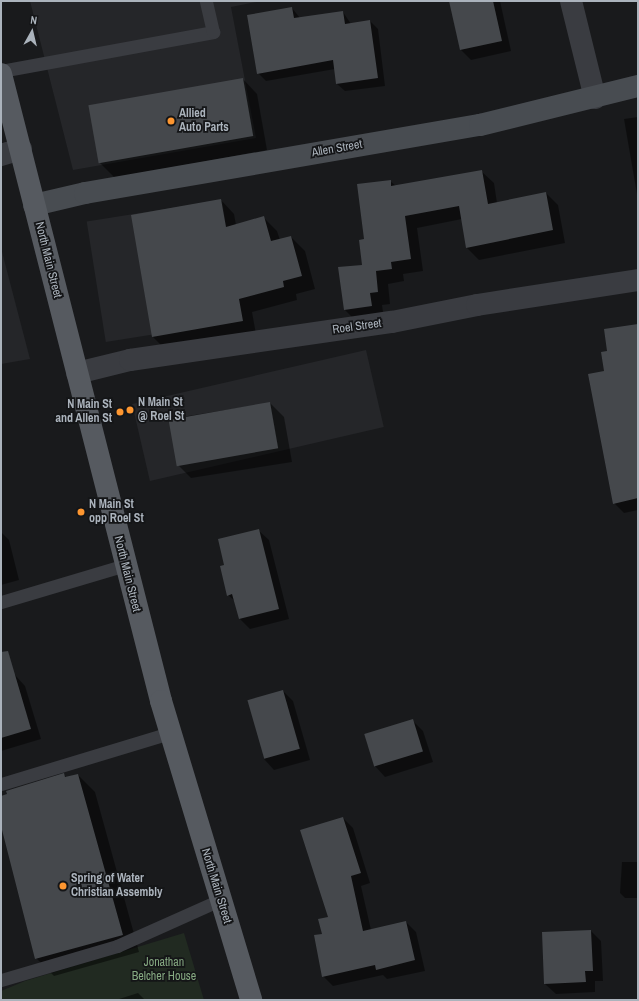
<!DOCTYPE html>
<style>
body{margin:0}
#map{position:relative;width:639px;height:1001px;overflow:hidden;background:#191a1c;font-family:"Archivo Narrow",sans-serif}
div>[style]{position:absolute}
[style*='--x']{left:calc(var(--x)*1px);top:calc(var(--y)*1px);width:calc(var(--w)*1px);rotate:calc(var(--a)*1deg)}
.built>*{inset:0;background:#252629;transform-origin:0 0}
.green>*{inset:0;background:#212a21}
.shadow>*{inset:0;background:#0007}
.building>*{inset:0;background:#45484c;transform-origin:0 0}
.lane>*{height:13px;margin:-6.5px;padding:0 6.5px;transform-origin:6.5px;border-radius:6.5px;background:#3a3c41}
.street>*{height:22px;margin:-11px;padding:0 11px;transform-origin:11px;border-radius:11px;background:#3a3c41}
.secondary>*{height:22px;margin:-11px;padding:0 11px;transform-origin:11px;border-radius:11px;background:#484c51}
.primary>*{height:22px;margin:-11px;padding:0 11px;transform-origin:11px;border-radius:11px;background:#565a60}
.dots>*{width:11px;height:11px;translate:-50% -50%;box-sizing:border-box;border:2px solid #141517;border-radius:50%}
span{translate:-50% -50%;white-space:nowrap;text-align:center;line-height:1.15;-webkit-text-stroke:3.5px #141517;paint-order:stroke}
.poi-label{font-size:12px;color:#abb3bc;font-weight:700}
.left{translate:0 -50%;text-align:left}
.right{translate:-100% -50%;text-align:right}
.street-label{font-size:12px;color:#abb3bc}
.park-label{font-size:12px;color:#85a881}
.frame{position:absolute;inset:0;border:2px solid #abb3bc;pointer-events:none}
.north{position:absolute;left:12px;top:12px;width:40px;height:40px;-webkit-text-stroke:3px #141517;paint-order:stroke;rotate:8deg;font-size:11px;font-weight:700;line-height:16px;text-align:center;color:#abb3bc}
.north::after{content:'';display:block;margin:auto;width:14px;height:18px;background:#abb3bc;clip-path:polygon(50% 0,100% 100%,50% 72%,0 100%)}
</style>
<div id="map">
<div class="built">
<div style="clip-path:polygon(30px 1px,261px 1px,231px 7px,256px 138px,73px 170px)"></div>
<div style="left:222px;top:200px;width:122px;height:137px;rotate:81deg"></div>
<div style="clip-path:polygon(1px 248px,30px 359px,1px 364px)"></div>
<div style="left:366px;top:350px;width:79px;height:240px;rotate:77deg"></div>
</div>
<div class="green">
<div style="clip-path:polygon(184px 933px,204px 1000px,1px 1000px,1px 991px,25px 981px)"></div>
</div>
<div class="shadow">
<div style="clip-path:polygon(450px 1px,500px 1px,511px 51px,471px 60px,461px 50px)"></div>
<div style="clip-path:polygon(292px 8px,300px 18px,343px 12px,351px 24px,370px 21px,378px 29px,385px 86px,345px 91px,337px 84px,335px 69px,266px 81px,258px 73px)"></div>
<div style="clip-path:polygon(243px 79px,257px 94px,267px 150px,115px 178px,100px 163px)"></div>
<div style="clip-path:polygon(638px 117px,638px 200px,624px 119px)"></div>
<div style="clip-path:polygon(481px 171px,494px 183px,497px 203px,546px 193px,558px 205px,565px 243px,479px 260px,467px 248px,462px 219px,417px 228px,423px 271px,403px 274px,404px 281px,388px 284px,390px 304px,382px 305px,384px 319px,357px 322px,345px 310px,363px 265px,365px 239px,390px 181px,396px 186px)"></div>
<div style="clip-path:polygon(221px 200px,234px 214px,236px 225px,264px 218px,277px 231px,280px 240px,291px 237px,305px 251px,315px 289px,296px 294px,297px 300px,252px 312px,256px 334px,166px 350px,153px 337px)"></div>
<div style="clip-path:polygon(638px 325px,638px 510px,624px 513px,614px 503px,605px 372px,608px 352px)"></div>
<div style="clip-path:polygon(270px 403px,284px 417px,292px 462px,191px 478px,177px 464px,169px 419px)"></div>
<div style="clip-path:polygon(258px 530px,269px 540px,289px 619px,250px 629px,240px 619px,236px 602px,228px 595px,226px 565px)"></div>
<div style="clip-path:polygon(1px 532px,9px 540px,19px 580px,1px 585px)"></div>
<div style="clip-path:polygon(15px 675px,25px 686px,41px 739px,1px 751px,1px 680px)"></div>
<div style="clip-path:polygon(283px 691px,293px 701px,310px 760px,274px 770px,264px 759px)"></div>
<div style="clip-path:polygon(413px 721px,423px 731px,433px 762px,385px 777px,375px 766px)"></div>
<div style="clip-path:polygon(64px 775px,67px 778px,78px 775px,95px 792px,139px 952px,54px 976px,36px 958px,1px 822px,1px 797px)"></div>
<div style="clip-path:polygon(343px 818px,353px 828px,370px 883px,361px 886px,371px 930px,406px 922px,416px 932px,425px 971px,387px 979px,383px 975px,333px 986px,323px 976px,323px 935px,329px 918px)"></div>
<div style="clip-path:polygon(622px 862px,638px 862px,638px 898px,625px 898px,620px 893px)"></div>
<div style="clip-path:polygon(591px 931px,601px 941px,603px 981px,595px 981px,595px 992px,556px 994px,545px 984px)"></div>
<div style="clip-path:polygon(138px 993px,145px 1000px,116px 1000px)"></div>
</div>
<div class="building">
<div style="clip-path:polygon(449px 1px,493px 1px,502px 41px,460px 50px)"></div>
<div style="clip-path:polygon(292px 7px,294px 18px,343px 11px,345px 24px,370px 20px,378px 78px,336px 84px,333px 60px,257px 74px,247px 15px)"></div>
<div style="left:243px;top:78px;width:59px;height:157px;rotate:80deg"></div>
<div style="clip-path:polygon(482px 170px,488px 204px,546px 192px,553px 230px,466px 248px,459px 206px,405px 216px,411px 259px,391px 262px,392px 269px,376px 271px,378px 292px,370px 293px,372px 306px,344px 310px,338px 267px,362px 265px,359px 240px,364px 239px,357px 184px,391px 180px,391px 186px)"></div>
<div style="clip-path:polygon(221px 199px,226px 227px,264px 216px,271px 241px,291px 236px,302px 276px,283px 281px,284px 287px,239px 299px,243px 321px,152px 337px,131px 215px)"></div>
<div style="clip-path:polygon(638px 324px,638px 498px,613px 504px,588px 374px,604px 371px,601px 352px,607px 351px,604px 329px)"></div>
<div style="left:270px;top:402px;width:47px;height:103px;rotate:80deg"></div>
<div style="clip-path:polygon(259px 529px,279px 609px,239px 619px,232px 594px,227px 596px,220px 566px,224px 565px,218px 539px)"></div>
<div style="clip-path:polygon(8px 651px,31px 729px,1px 738px,1px 652px)"></div>
<div style="left:283px;top:690px;width:61px;height:37px;rotate:74deg"></div>
<div style="left:413px;top:719px;width:34px;height:51px;rotate:73deg"></div>
<div style="clip-path:polygon(64px 773px,65px 777px,78px 774px,123px 935px,35px 959px,1px 826px,1px 796px,7px 794px,6px 791px)"></div>
<div style="clip-path:polygon(343px 817px,361px 873px,351px 876px,363px 931px,406px 921px,415px 960px,376px 970px,375px 965px,322px 977px,314px 935px,322px 934px,318px 919px,328px 917px,300px 830px)"></div>
<div style="clip-path:polygon(591px 930px,593px 971px,585px 971px,586px 982px,544px 984px,542px 932px)"></div>
</div>
<div class="lane">
<div style="--x:1;--y:71;--w:216;--a:-10.4"></div>
<div style="--x:213;--y:32;--w:32;--a:-103"></div>
<div style="--x:1;--y:602;--w:129;--a:-16.6"></div>
<div style="--x:1;--y:784;--w:177;--a:-16.8"></div>
<div style="--x:1;--y:980;--w:121;--a:-16.3"></div>
<div style="--x:117;--y:946;--w:113;--a:-24.1"></div>
</div>
<div class="street">
<div style="--x:571;--y:1;--w:100;--a:76.1"></div>
<div style="--x:1;--y:155;--w:21;--a:-17"></div>
<div style="--x:77;--y:373;--w:55;--a:-13.8"></div>
<div style="--x:130;--y:360;--w:265;--a:-8.3"></div>
<div style="--x:392;--y:322;--w:87;--a:-11.3"></div>
<div style="--x:477;--y:305;--w:163;--a:-8.8"></div>
</div>
<div class="secondary">
<div style="--x:34;--y:205;--w:52;--a:-13.2"></div>
<div style="--x:85;--y:193;--w:401;--a:-9.8"></div>
<div style="--x:480;--y:125;--w:163;--a:-13.9"></div>
</div>
<div class="primary">
<div style="--x:1;--y:74;--w:647;--a:75.68"></div>
<div style="--x:161;--y:701;--w:312;--a:73.2"></div>
</div>
<div class="dots">
<div style="left:171px;top:121px;background:#fd9630"></div>
<div style="left:130px;top:410px;background:#fd9630"></div>
<div style="left:120px;top:412px;background:#fd9630"></div>
<div style="left:81px;top:512px;background:#fd9630"></div>
<div style="left:63px;top:886px;background:#fd9630"></div>
</div>
<div class="poi-label">
<span class="left" style="left:179px;top:121px">Allied<br>Auto Parts</span>
<span class="left" style="left:138px;top:410px">N Main St<br>@ Roel St</span>
<span class="right" style="left:112px;top:412px">N Main St<br>and Allen St</span>
<span class="left" style="left:89px;top:512px">N Main St<br>opp Roel St</span>
<span class="left" style="left:71px;top:886px">Spring of Water<br>Christian Assembly</span>
</div>
<div class="street-label">
<span style="left:337px;top:149px;rotate:-10deg">Allen Street</span>
<span style="left:48px;top:260px;rotate:76deg">North Main Street</span>
<span style="left:357px;top:327px;rotate:-8deg">Roel Street</span>
<span style="left:127px;top:574px;rotate:76deg">North Main Street</span>
<span style="left:216px;top:886px;rotate:73deg">North Main Street</span>
</div>
<div class="park-label">
<span style="left:164px;top:970px">Jonathan<br>Belcher House</span>
</div>
<div class="frame"></div>
<div class="north">N</div>
</div>
